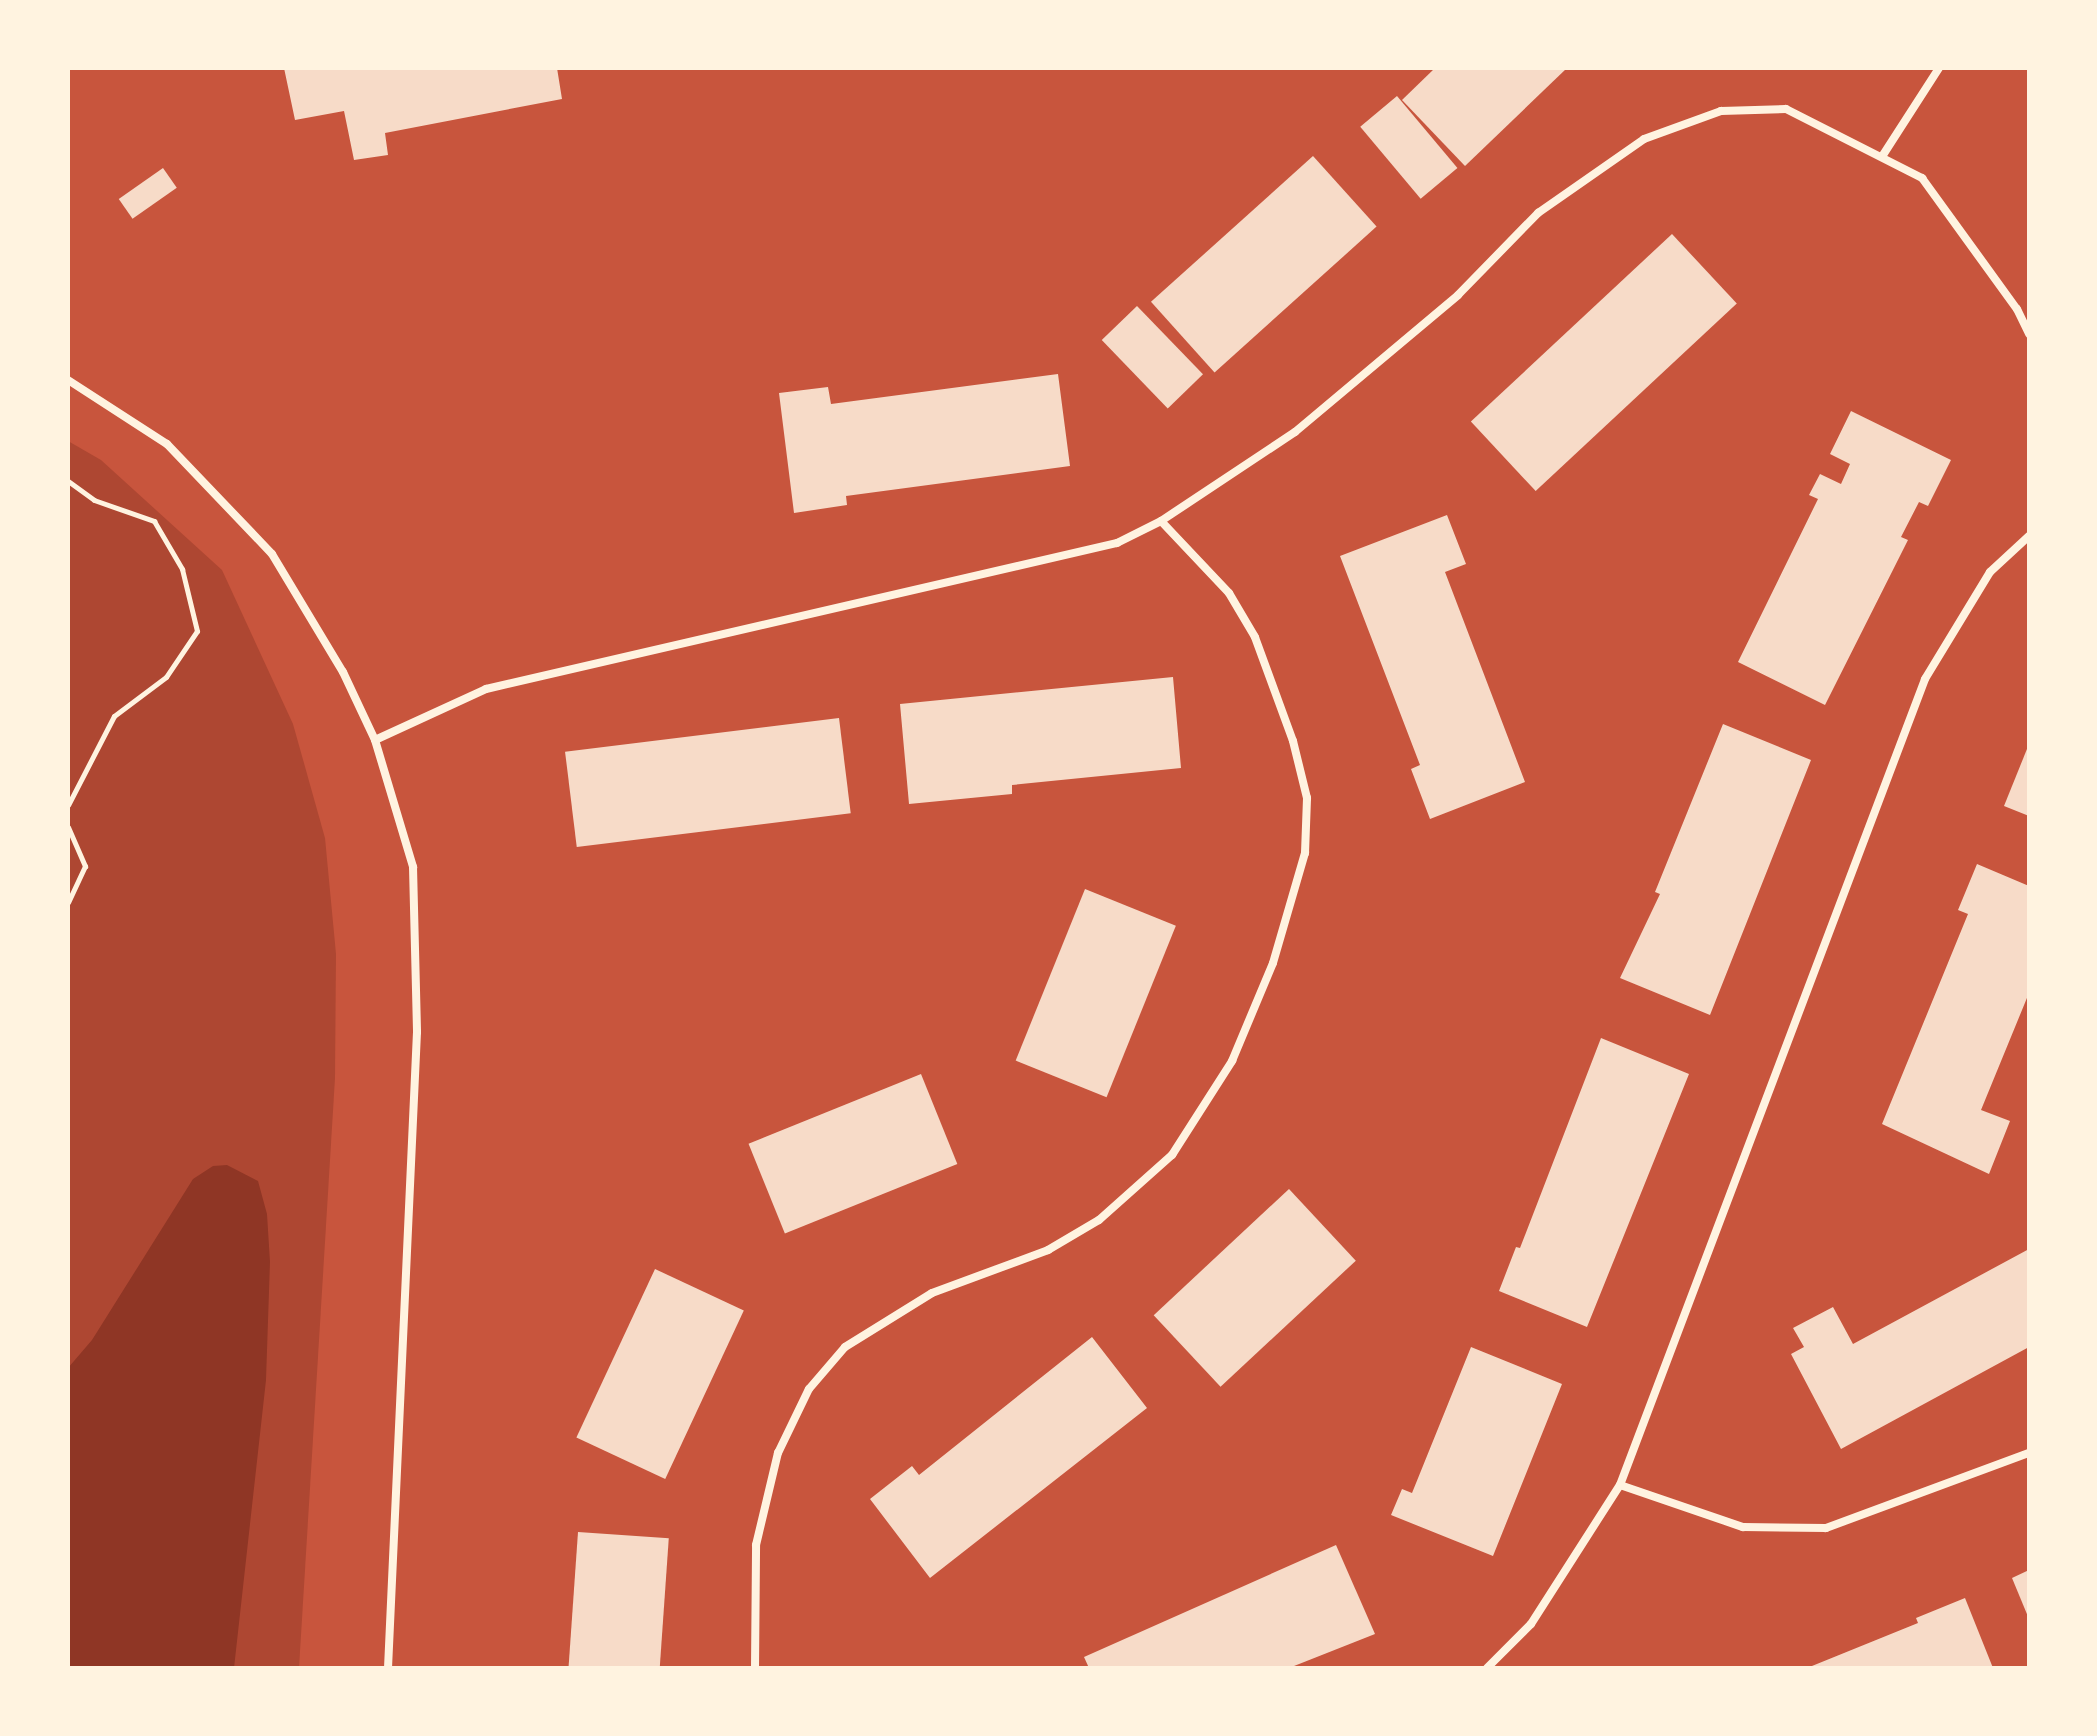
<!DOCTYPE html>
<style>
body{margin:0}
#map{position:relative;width:2097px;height:1736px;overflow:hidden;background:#c8553d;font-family:"Playfair Display",serif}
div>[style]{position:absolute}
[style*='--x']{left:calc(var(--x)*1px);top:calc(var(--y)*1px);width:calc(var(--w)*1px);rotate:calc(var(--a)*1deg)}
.green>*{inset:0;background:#ae4732}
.water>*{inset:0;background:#8f3625}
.building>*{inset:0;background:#f7dbc8;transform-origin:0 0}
.path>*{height:5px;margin:-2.5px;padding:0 2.5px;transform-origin:2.5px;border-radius:2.5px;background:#fff3e0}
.minor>*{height:8px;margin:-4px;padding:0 4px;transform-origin:4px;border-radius:4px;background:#fff3e0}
span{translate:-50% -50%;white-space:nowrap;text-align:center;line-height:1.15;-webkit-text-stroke:6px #fff3e0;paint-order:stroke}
.frame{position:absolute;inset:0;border:70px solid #fff3e0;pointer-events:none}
</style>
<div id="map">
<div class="green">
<div style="clip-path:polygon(68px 441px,101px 460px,222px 570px,293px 724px,325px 838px,336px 954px,335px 1078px,299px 1668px,68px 1668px)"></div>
</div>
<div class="water">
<div style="clip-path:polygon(227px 1165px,258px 1181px,267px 1214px,270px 1262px,266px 1380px,234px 1668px,68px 1668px,68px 1368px,92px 1340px,193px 1179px,213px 1166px)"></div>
</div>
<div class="building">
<div style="clip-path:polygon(284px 68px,557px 68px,562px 99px,385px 133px,388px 155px,354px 160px,344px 111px,295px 120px)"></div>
<div style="clip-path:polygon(1435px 68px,1567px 68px,1465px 166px,1402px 100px)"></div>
<div style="left:1397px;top:96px;width:94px;height:48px;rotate:50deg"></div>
<div style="left:1313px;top:156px;width:95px;height:218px;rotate:48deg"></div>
<div style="left:163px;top:168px;width:24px;height:54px;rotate:55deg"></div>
<div style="left:1672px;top:234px;width:95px;height:275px;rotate:47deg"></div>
<div style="left:1137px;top:306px;width:95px;height:49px;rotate:46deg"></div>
<div style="clip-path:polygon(1058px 374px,1070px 466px,846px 496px,847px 505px,794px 513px,779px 393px,828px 387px,831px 404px)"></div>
<div style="clip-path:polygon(1851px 411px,1951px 460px,1928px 506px,1919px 502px,1901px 537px,1908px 540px,1825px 705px,1738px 662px,1818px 499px,1809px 495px,1820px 474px,1841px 484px,1850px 464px,1830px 454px)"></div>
<div style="clip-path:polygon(1447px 515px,1466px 564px,1445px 572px,1525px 782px,1430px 819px,1411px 769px,1420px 765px,1340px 556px)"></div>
<div style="clip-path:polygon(1173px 677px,1181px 768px,1012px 785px,1012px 794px,909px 804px,900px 704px)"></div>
<div style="left:839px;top:718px;width:96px;height:276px;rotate:83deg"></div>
<div style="clip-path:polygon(1723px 724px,1811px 760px,1710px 1015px,1620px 978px,1660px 894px,1655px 892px)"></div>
<div style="clip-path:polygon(2029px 744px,2029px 816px,2004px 806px)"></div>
<div style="clip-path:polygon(1977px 864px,2029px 886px,2029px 993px,1981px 1110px,2010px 1121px,1989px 1174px,1882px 1124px,1968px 914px,1958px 910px)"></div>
<div style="left:1085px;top:889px;width:98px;height:185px;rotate:22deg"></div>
<div style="clip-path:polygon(1601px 1038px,1689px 1074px,1587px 1327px,1499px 1291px,1516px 1247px,1520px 1248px)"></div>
<div style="left:921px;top:1074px;width:97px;height:186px;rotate:68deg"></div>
<div style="left:1289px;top:1189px;width:98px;height:185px;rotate:47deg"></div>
<div style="clip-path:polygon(2029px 1249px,2029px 1347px,1841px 1449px,1791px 1354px,1804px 1347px,1793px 1328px,1833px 1307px,1853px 1344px)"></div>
<div style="left:655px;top:1269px;width:98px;height:186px;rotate:25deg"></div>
<div style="clip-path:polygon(1092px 1337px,1147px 1408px,930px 1578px,870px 1499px,912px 1466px,919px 1475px)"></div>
<div style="clip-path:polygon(1471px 1347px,1562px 1384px,1493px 1556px,1391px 1515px,1402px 1489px,1412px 1493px)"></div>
<div style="left:578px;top:1532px;width:91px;height:137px;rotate:4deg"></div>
<div style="clip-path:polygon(1336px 1545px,1375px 1634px,1289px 1668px,1089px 1668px,1084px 1657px)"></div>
<div style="clip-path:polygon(2029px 1570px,2029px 1619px,2012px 1578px)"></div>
<div style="clip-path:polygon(1965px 1598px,1993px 1668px,1807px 1668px,1918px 1623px,1916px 1618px)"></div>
</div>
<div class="path">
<div style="--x:68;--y:481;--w:32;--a:36"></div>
<div style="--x:94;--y:500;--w:64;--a:19.3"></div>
<div style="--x:154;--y:521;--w:56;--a:59.7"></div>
<div style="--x:182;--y:569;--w:64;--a:76.4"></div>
<div style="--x:197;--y:631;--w:55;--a:124"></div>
<div style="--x:166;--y:677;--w:65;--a:143.1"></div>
<div style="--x:114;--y:716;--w:100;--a:117.3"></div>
<div style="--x:68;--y:827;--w:43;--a:66.4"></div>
<div style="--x:85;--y:866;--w:40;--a:115"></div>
</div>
<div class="minor">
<div style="--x:1883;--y:155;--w:103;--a:-57.2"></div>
<div style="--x:68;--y:380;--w:118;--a:32.9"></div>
<div style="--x:167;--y:444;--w:152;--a:46.3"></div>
<div style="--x:272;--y:554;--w:138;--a:59"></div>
<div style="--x:343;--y:672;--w:75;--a:64.8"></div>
<div style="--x:375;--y:740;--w:133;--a:73.3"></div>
<div style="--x:413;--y:867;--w:165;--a:88.6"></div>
<div style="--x:417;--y:1032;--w:637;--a:92.61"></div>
<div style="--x:375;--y:740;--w:122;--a:-24.7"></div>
<div style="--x:486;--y:689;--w:648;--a:-13.03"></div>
<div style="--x:1117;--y:543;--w:49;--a:-26.6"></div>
<div style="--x:1161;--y:521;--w:161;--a:-33.6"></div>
<div style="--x:1295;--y:432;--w:213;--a:-40"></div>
<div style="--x:1458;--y:295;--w:115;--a:-45.7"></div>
<div style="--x:1538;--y:213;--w:129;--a:-34.9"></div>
<div style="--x:1644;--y:139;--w:82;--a:-20"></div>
<div style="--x:1721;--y:111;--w:65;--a:-1.8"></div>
<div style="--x:1786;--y:109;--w:153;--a:26.9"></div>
<div style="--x:1922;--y:178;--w:162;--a:54.1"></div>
<div style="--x:2017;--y:309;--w:28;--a:64"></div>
<div style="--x:1620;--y:1485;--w:130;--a:18.9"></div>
<div style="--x:1743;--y:1527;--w:83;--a:0.7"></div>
<div style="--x:1826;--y:1528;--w:216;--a:-20.3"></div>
<div style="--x:755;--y:1668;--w:123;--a:-89.5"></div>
<div style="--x:756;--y:1545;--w:95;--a:-76.6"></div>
<div style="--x:778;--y:1453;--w:71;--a:-64.2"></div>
<div style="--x:809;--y:1389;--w:55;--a:-49.4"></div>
<div style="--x:845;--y:1347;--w:102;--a:-31.8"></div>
<div style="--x:932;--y:1293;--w:124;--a:-20.3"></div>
<div style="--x:1048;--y:1250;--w:59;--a:-30.5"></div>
<div style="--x:1099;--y:1220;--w:98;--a:-41.7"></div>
<div style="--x:1172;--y:1155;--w:112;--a:-57.4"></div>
<div style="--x:1232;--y:1061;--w:106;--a:-67.3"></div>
<div style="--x:1273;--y:963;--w:115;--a:-73.8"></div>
<div style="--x:1305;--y:853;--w:55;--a:-87.9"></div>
<div style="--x:1307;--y:798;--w:59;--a:-103.8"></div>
<div style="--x:1293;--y:741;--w:111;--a:-110.1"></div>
<div style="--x:1255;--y:637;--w:51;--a:-120.6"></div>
<div style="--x:1229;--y:593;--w:99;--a:-133.4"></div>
<div style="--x:1487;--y:1668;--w:62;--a:-45"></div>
<div style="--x:1531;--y:1624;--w:165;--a:-57.4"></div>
<div style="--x:1620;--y:1485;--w:862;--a:-69.27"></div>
<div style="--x:1925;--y:679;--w:125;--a:-58.7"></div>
<div style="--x:1990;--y:572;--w:53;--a:-42.7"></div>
</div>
<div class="frame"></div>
</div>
